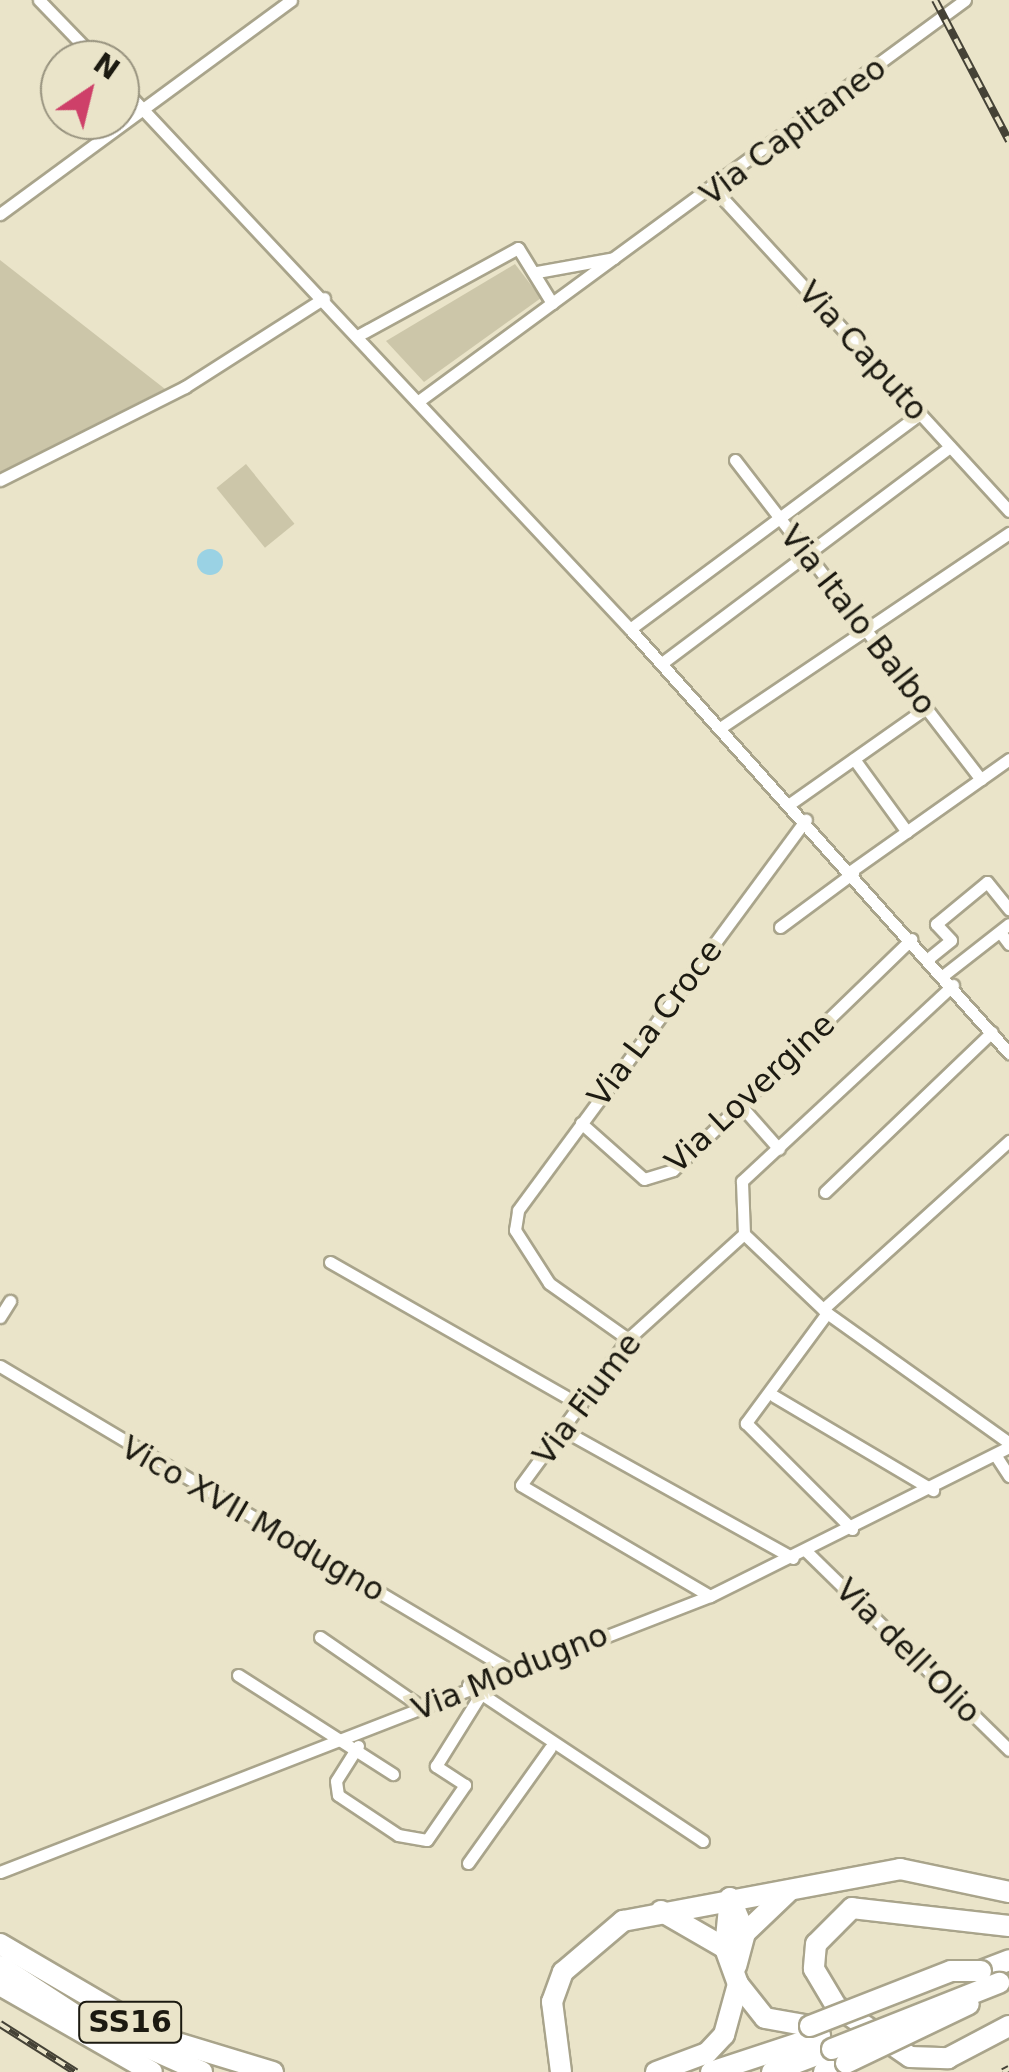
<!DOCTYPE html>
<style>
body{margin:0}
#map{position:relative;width:1009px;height:2072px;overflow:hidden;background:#eae4c9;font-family:"DejaVu Sans",sans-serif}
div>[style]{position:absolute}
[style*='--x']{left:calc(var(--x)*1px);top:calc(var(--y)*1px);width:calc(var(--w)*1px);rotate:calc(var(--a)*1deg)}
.green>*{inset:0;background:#ccc6a9;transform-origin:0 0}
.water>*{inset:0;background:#9ad2e4}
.round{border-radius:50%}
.roads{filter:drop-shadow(2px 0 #a9a48b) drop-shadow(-2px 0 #a9a48b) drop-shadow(0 2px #a9a48b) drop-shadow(0 -2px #a9a48b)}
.minor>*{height:11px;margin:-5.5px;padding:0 5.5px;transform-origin:5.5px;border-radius:5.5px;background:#fff}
.trunk>*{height:20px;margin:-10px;padding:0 10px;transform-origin:10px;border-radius:10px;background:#fff}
.rail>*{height:8px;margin-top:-4px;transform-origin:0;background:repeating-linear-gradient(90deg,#eae4c9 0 11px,#454236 0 22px);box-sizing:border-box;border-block:2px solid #454236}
.bridges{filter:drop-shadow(2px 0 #a9a48b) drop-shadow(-2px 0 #a9a48b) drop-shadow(0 2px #a9a48b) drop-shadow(0 -2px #a9a48b)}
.trunk-bridge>*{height:20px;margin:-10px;padding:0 10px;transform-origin:10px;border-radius:10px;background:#fff}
span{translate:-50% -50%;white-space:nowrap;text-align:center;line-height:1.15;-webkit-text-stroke:10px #eae4c9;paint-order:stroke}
.shield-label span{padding:2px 8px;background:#eae4c9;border:2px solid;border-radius:8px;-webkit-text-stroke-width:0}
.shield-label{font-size:30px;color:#1c1a11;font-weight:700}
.street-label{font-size:32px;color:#1c1a11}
.north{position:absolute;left:40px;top:40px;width:100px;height:100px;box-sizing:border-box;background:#eae4c9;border:2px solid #98937f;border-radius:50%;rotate:35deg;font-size:28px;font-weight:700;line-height:40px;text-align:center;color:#1c1a11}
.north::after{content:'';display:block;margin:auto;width:35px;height:45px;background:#ce4069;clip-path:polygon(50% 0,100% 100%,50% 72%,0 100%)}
</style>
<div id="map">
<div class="green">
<div style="clip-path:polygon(0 260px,165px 389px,0 472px)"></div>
<div style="clip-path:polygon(515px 264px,541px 298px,424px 382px,386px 341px)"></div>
<div style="left:246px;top:464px;width:77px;height:38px;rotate:51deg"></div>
</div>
<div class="water">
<div class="round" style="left:197px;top:549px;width:26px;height:26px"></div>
</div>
<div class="roads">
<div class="minor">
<div style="--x:39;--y:0;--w:83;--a:46"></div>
<div style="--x:120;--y:85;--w:746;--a:46.85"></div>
<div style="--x:630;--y:629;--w:569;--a:48.21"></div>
<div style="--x:716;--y:191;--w:434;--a:47.5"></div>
<div style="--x:0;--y:214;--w:361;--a:-36.3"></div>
<div style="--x:537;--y:272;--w:78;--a:-10.3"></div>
<div style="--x:359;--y:335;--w:181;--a:-28.7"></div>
<div style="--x:518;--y:248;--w:65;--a:58.3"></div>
<div style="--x:420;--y:400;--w:676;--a:-36.28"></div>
<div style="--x:735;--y:460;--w:403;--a:52.4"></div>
<div style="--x:0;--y:480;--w:207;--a:-26.7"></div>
<div style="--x:185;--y:387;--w:165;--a:-32.6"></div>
<div style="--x:630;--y:629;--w:361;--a:-36.6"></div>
<div style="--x:662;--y:663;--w:360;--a:-36.9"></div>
<div style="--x:720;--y:728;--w:349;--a:-34"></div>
<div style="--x:854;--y:759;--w:90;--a:54"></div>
<div style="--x:791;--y:803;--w:165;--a:-35.1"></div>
<div style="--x:851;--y:871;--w:194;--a:-35.3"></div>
<div style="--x:780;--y:927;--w:91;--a:-36.5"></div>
<div style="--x:1000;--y:932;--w:15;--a:53"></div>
<div style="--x:929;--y:958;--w:28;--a:-39"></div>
<div style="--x:951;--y:940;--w:22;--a:-133"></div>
<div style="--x:936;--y:924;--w:66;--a:-39.5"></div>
<div style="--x:987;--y:882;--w:35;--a:51"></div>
<div style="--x:945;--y:974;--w:81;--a:-38"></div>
<div style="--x:741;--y:1106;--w:57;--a:48.5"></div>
<div style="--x:581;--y:1123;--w:84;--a:41.6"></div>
<div style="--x:644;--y:1179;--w:30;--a:-17"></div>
<div style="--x:673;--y:1170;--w:332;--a:-44.1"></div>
<div style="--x:825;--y:1192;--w:231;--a:-43.8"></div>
<div style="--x:744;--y:1234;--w:53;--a:-92.2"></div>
<div style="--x:742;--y:1181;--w:288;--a:-42.9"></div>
<div style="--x:744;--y:1234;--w:115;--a:43.6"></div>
<div style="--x:827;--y:1313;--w:224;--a:35.5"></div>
<div style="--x:330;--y:1262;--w:289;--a:29.7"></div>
<div style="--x:823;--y:1309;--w:251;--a:-42.1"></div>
<div style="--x:827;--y:1313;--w:137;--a:126.4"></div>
<div style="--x:746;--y:1423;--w:150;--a:45"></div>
<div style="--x:0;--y:1317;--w:19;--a:-58"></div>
<div style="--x:628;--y:1339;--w:97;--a:-144.7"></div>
<div style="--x:549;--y:1283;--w:63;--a:-122.7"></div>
<div style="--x:515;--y:1230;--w:20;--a:-81"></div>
<div style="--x:518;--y:1210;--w:485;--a:-53.6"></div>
<div style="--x:0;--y:1366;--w:592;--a:30.81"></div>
<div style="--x:774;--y:1396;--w:185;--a:30.6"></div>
<div style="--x:563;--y:1430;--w:263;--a:29.1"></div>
<div style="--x:996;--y:1456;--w:24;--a:57"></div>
<div style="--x:806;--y:1551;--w:284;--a:44.4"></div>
<div style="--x:710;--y:1596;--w:219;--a:-149.6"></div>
<div style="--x:521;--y:1485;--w:181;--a:-53.8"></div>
<div style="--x:628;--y:1339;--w:156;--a:-42.2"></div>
<div style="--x:320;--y:1637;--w:121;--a:34.6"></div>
<div style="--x:238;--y:1675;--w:184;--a:32.6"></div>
<div style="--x:468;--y:1685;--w:282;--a:33.6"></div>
<div style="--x:358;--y:1746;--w:41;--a:122.2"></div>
<div style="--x:336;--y:1781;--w:14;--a:82"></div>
<div style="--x:338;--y:1795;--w:72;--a:33.7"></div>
<div style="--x:398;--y:1835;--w:29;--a:10"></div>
<div style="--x:427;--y:1840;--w:67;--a:-55.4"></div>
<div style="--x:465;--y:1785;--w:35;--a:-147"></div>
<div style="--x:436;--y:1766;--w:81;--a:-58.1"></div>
<div style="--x:468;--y:1863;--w:141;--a:-54.5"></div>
<div style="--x:0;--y:1872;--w:762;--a:-21.24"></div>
<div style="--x:710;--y:1596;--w:334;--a:-26.5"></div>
</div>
<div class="trunk">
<div style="--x:730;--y:1898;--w:38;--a:67"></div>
<div style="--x:745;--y:1933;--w:34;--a:105"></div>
<div style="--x:1009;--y:1926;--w:158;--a:-173.5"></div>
<div style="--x:852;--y:1908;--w:51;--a:135"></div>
<div style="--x:816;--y:1944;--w:25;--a:95"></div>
<div style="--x:814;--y:1969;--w:43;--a:59.3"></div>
<div style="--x:836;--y:2006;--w:90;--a:34.6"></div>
<div style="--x:910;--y:2057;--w:38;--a:2"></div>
<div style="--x:948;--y:2058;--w:69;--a:-27.7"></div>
<div style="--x:745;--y:1933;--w:62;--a:-43.7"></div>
<div style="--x:0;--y:1944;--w:186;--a:30.3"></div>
<div style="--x:161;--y:2038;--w:117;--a:16.9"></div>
<div style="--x:725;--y:1948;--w:50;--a:-84.3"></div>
<div style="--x:0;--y:1966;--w:92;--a:33"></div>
<div style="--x:77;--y:2016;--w:137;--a:24.1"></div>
<div style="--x:981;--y:1971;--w:30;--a:-21"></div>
<div style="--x:738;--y:1984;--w:43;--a:51.5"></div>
<div style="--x:765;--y:2018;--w:46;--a:10.1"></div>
<div style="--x:0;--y:1985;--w:175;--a:29.8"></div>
<div style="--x:561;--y:2072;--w:71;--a:-97.3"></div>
<div style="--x:552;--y:2002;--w:32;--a:-70"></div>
<div style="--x:563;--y:1972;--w:79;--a:-40.4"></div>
<div style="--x:623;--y:1921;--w:282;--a:-10.6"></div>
<div style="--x:900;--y:1869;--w:111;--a:11.9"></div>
<div style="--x:656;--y:2072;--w:54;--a:-20.4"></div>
<div style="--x:707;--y:2053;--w:25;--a:-47"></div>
<div style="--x:724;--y:2035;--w:53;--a:-74.6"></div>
<div style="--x:738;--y:1984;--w:38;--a:-110"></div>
<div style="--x:725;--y:1948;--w:74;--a:-150"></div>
<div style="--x:711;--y:2072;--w:115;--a:-18.3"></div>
<div style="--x:772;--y:2072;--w:64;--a:-21"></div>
<div style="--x:824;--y:2072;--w:24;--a:-22"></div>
</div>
</div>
<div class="rail">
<div style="--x:935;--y:0;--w:159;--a:62.3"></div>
<div style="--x:0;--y:2024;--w:90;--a:32.3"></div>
<div style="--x:1003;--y:2072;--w:7;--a:-27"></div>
</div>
<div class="bridges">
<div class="trunk-bridge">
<div style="--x:810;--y:2026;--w:151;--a:-21.3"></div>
<div style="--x:951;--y:1971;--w:30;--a:0"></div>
<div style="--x:832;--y:2049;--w:180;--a:-21.6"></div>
<div style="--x:846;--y:2063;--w:136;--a:-25.6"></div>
</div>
</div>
<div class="shield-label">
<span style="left:130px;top:2022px">SS16</span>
</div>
<div class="street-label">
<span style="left:793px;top:131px;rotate:-37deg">Via Capitaneo</span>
<span style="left:863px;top:351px;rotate:48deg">Via Caputo</span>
<span style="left:858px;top:620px;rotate:52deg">Via Italo Balbo</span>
<span style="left:655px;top:1023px;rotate:-53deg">Via La Croce</span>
<span style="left:750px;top:1093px;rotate:-43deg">Via Lovergine</span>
<span style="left:587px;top:1399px;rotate:-53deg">Via Fiume</span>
<span style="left:253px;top:1519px;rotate:30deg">Vico XVII Modugno</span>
<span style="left:908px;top:1651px;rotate:45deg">Via dell'Olio</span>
<span style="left:510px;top:1672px;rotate:-22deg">Via Modugno</span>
</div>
<div class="north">N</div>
</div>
